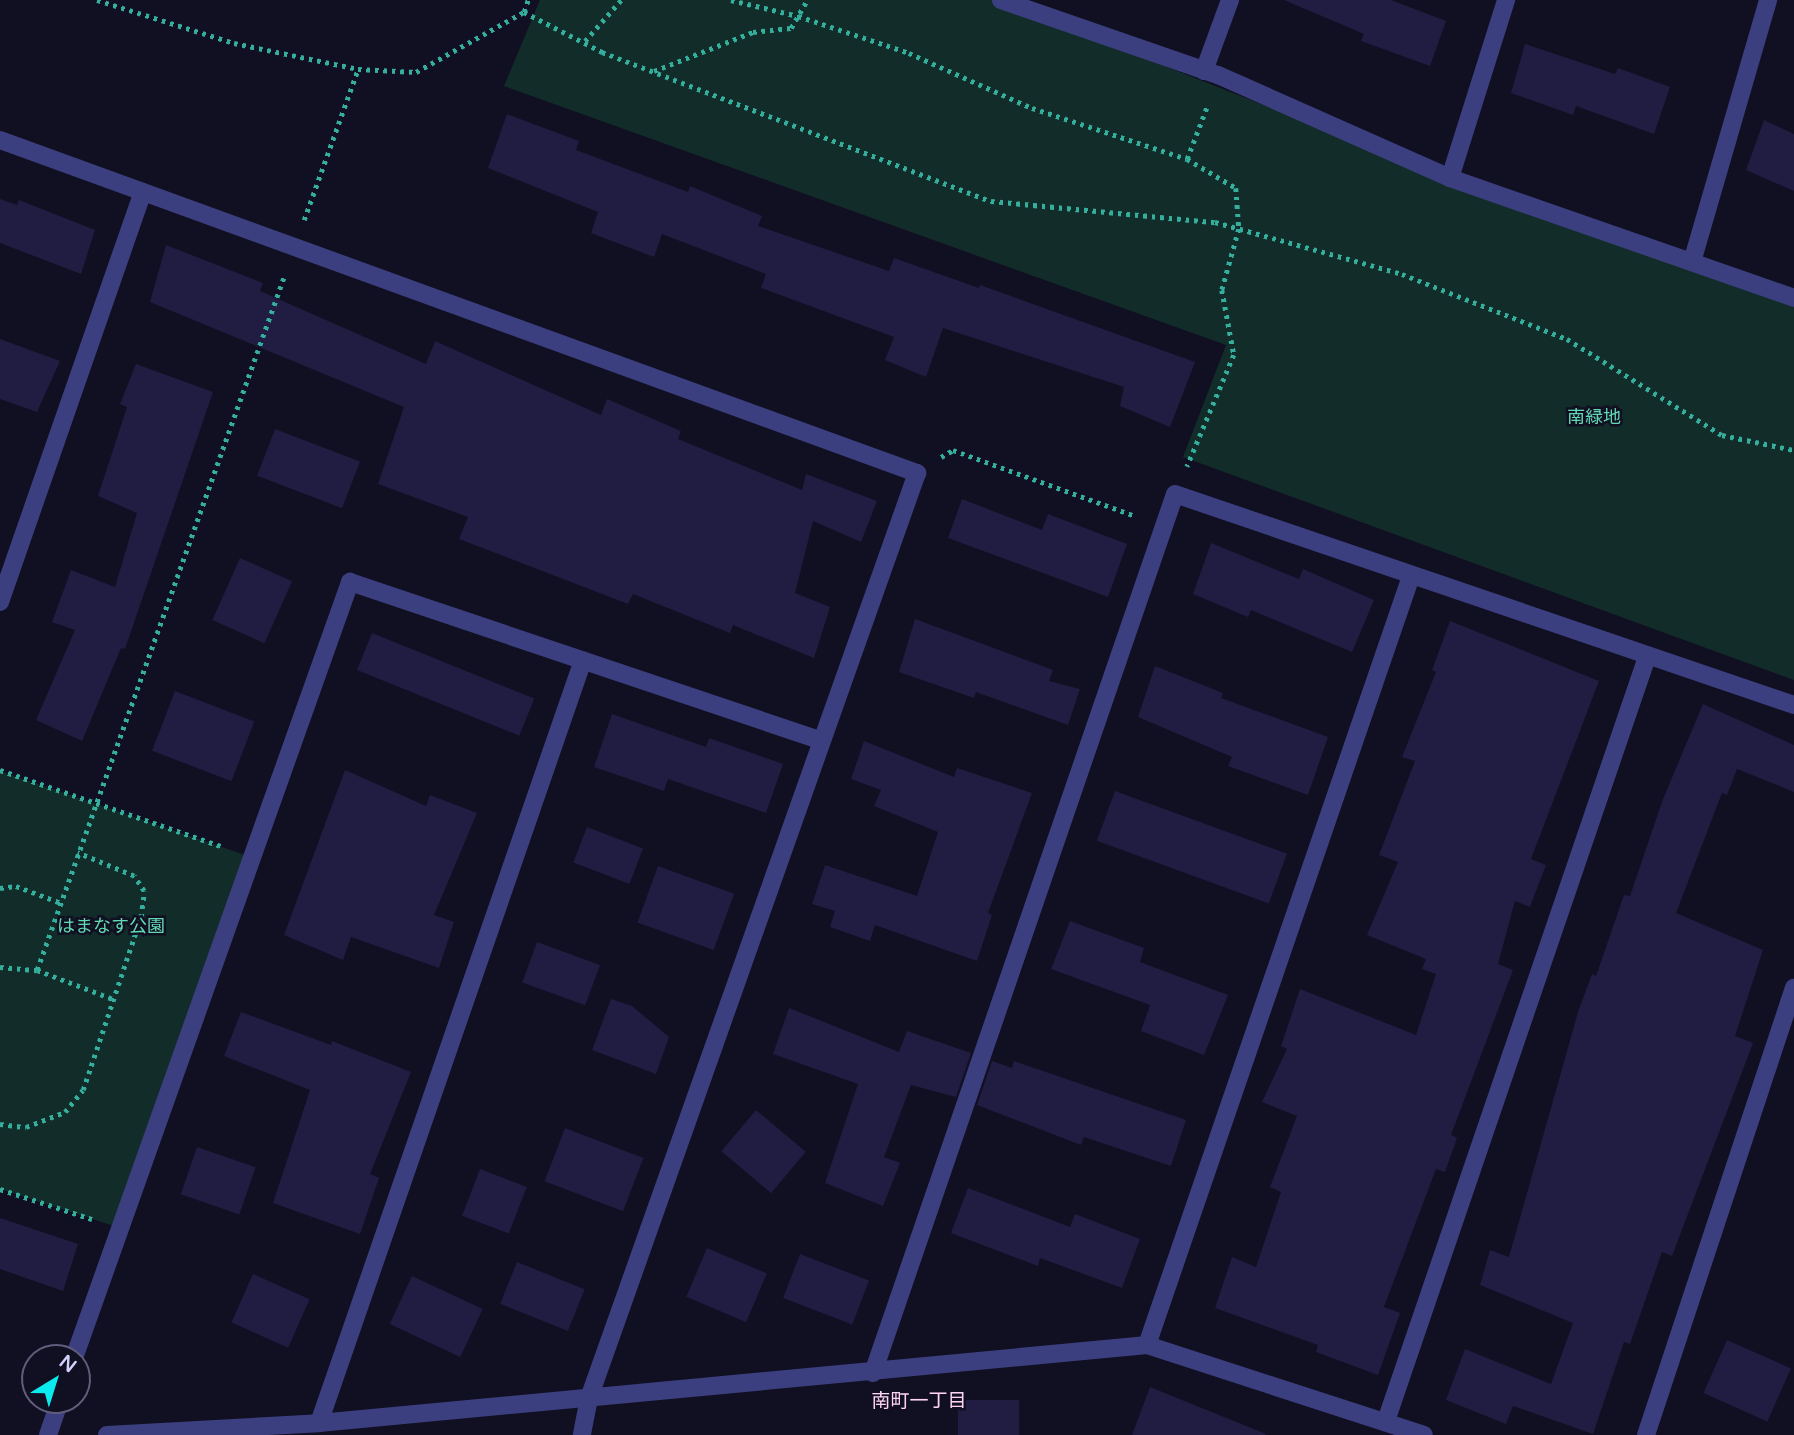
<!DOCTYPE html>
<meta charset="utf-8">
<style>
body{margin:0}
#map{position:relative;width:1794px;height:1435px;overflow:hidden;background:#110f22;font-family:"Varela Round","Noto Sans JP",sans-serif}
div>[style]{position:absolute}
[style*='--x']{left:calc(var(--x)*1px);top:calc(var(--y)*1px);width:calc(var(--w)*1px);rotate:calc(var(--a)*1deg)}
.green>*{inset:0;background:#122c29}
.building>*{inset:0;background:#201c42;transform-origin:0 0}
.path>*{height:4.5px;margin-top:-2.25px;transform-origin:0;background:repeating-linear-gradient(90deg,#34ae9d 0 3.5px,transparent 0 8.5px)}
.minor>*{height:18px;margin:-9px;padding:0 9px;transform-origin:9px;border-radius:9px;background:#3c3f7f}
span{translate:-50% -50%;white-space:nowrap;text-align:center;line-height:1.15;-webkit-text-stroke:5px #110f22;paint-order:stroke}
.park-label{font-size:18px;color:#61d9b2}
.neighbourhood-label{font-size:19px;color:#fdd4f1}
.north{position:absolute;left:21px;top:1344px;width:70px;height:70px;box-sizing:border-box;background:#110f22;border:2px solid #5f5d7a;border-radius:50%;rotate:38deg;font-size:19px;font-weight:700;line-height:28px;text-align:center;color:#d3d2fd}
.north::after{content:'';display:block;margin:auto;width:24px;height:32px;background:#0beaef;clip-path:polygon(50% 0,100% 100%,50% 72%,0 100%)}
</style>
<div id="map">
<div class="green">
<div style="clip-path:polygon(540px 0,996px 0,1450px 178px,1794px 298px,1794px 680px,1183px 457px,1226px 345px,504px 86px)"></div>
<div style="clip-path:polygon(0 771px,254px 858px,120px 1228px,0 1189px)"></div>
</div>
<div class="building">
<div style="clip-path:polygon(1284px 0,1391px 0,1446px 21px,1430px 66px,1361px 41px,1364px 34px)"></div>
<div style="clip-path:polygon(1525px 44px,1615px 74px,1618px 68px,1670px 87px,1654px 134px,1576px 106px,1573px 115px,1511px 93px)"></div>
<div style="clip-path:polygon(507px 114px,579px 141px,576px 150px,688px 192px,690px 186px,762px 216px,758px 226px,889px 271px,894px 258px,979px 288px,980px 285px,1195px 362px,1170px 427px,1120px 406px,1124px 387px,943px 328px,926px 377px,885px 360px,894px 337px,761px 288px,766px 274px,662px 234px,654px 257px,591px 233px,598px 212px,488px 168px)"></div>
<div style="clip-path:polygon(1764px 120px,1794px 134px,1794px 191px,1746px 170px)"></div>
<div style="clip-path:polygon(0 199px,17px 205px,19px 200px,95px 230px,81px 274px,0 243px)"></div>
<div style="clip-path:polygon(166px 245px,263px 283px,260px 291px,426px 364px,435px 341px,601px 415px,607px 399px,681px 431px,678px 439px,802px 490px,806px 474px,877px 501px,861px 542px,813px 521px,795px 593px,830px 607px,814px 658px,733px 625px,730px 633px,633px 594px,628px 604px,459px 539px,468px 517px,378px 484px,404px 407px,150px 302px)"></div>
<div style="clip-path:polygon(0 339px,60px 361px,37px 412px,0 399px)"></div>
<div style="clip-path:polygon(136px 364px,213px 392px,125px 649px,121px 648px,82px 741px,36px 720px,75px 630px,52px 622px,71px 570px,115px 587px,137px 513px,98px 496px,127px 407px,120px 404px)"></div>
<div style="left:275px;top:429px;width:91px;height:50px;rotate:21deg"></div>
<div style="clip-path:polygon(962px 499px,1042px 530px,1048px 514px,1127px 544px,1108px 597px,948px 538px)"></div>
<div style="clip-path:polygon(1211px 543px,1299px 579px,1303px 569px,1374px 600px,1352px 652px,1251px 610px,1248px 617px,1193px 594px)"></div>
<div style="left:240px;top:558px;width:57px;height:68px;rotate:24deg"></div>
<div style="clip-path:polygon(915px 619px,1053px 670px,1049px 681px,1080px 689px,1068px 725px,976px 692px,974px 698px,899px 672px)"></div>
<div style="clip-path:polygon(1450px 621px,1599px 681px,1531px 859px,1546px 865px,1530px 907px,1515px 901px,1498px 964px,1513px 970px,1451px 1135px,1457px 1138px,1445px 1172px,1436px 1169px,1384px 1307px,1400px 1313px,1378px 1375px,1316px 1352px,1318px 1345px,1215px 1308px,1232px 1257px,1256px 1267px,1281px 1192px,1270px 1187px,1297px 1116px,1262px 1102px,1287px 1049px,1281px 1046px,1300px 989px,1416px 1035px,1436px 974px,1422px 969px,1426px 959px,1367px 935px,1398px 862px,1379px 855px,1415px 761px,1402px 757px,1436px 672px,1432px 670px)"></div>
<div style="left:372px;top:633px;width:175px;height:40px;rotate:22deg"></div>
<div style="clip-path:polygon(1155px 666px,1223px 693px,1221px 698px,1328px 737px,1308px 795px,1228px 766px,1232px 757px,1138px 717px)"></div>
<div style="left:175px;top:691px;width:85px;height:64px;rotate:21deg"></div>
<div style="clip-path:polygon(1703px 704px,1794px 745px,1794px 792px,1737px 769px,1727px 795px,1722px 793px,1676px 913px,1763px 950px,1735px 1036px,1753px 1043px,1672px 1256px,1662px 1252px,1630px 1344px,1624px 1342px,1593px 1434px,1513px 1406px,1506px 1424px,1446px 1400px,1465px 1349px,1551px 1384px,1573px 1323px,1480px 1285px,1490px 1250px,1509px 1257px,1578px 1012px,1592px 974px,1596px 976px,1624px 895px,1630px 896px,1663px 799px)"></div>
<div style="clip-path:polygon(612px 714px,706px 747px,709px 738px,783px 764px,766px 813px,668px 779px,664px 791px,594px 767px)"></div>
<div style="clip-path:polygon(864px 741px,954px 777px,957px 768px,1032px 793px,988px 913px,992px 915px,977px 961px,875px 925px,870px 941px,830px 927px,835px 911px,812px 904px,825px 865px,917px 896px,938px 832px,874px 806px,881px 790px,851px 779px)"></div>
<div style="clip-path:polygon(345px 770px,426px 806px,430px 795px,477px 813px,434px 915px,454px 922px,439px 968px,351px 937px,343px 960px,284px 935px)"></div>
<div style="left:1115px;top:791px;width:183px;height:53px;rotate:20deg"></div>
<div style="left:587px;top:827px;width:60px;height:38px;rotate:21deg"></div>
<div style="left:658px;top:866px;width:81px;height:60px;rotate:20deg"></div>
<div style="clip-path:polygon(1070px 921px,1144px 948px,1140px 962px,1228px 995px,1204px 1055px,1141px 1031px,1150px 1005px,1051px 969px)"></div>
<div style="left:537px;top:942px;width:67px;height:43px;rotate:20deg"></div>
<div style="clip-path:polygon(611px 999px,632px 1006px,669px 1037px,656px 1074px,592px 1050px)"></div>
<div style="clip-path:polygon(789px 1008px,899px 1052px,907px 1031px,971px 1053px,956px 1097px,911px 1085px,884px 1157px,900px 1163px,883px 1206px,825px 1183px,858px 1084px,773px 1054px)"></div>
<div style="clip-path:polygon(241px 1012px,331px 1045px,332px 1041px,411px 1072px,370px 1174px,379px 1178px,360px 1234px,273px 1203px,310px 1090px,224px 1056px)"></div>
<div style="clip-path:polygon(992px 1061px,1012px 1068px,1014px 1061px,1186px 1120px,1171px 1166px,1084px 1137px,1081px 1145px,977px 1105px)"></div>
<div style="left:756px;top:1110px;width:65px;height:54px;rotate:40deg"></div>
<div style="left:565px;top:1128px;width:84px;height:57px;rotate:21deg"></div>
<div style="left:197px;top:1147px;width:62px;height:50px;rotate:19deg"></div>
<div style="left:480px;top:1169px;width:50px;height:50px;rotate:21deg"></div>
<div style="clip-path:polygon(968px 1188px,1070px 1227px,1075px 1214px,1140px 1239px,1122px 1288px,1040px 1258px,1038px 1266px,951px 1233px)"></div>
<div style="clip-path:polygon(0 1218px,78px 1244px,63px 1291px,0 1269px)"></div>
<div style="left:707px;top:1248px;width:65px;height:53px;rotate:23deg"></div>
<div style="left:800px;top:1254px;width:74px;height:47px;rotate:21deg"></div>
<div style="left:517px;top:1262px;width:73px;height:45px;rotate:22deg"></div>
<div style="left:253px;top:1274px;width:62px;height:53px;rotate:24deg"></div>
<div style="left:412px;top:1276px;width:78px;height:53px;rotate:25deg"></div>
<div style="left:1727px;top:1340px;width:70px;height:58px;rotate:24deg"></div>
<div style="clip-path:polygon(1150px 1387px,1266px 1434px,1265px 1435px,1132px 1435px)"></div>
<div style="left:958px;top:1400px;width:61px;height:35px"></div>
</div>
<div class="path">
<div style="--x:97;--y:0;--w:144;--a:17.4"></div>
<div style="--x:234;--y:43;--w:127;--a:11.8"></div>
<div style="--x:358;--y:69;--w:58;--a:3"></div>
<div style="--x:416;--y:72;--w:124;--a:-29.1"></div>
<div style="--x:524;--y:12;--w:13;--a:-72"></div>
<div style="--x:731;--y:0;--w:69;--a:13.4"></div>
<div style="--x:798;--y:16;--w:117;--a:18.4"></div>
<div style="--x:909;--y:53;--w:135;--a:24.1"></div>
<div style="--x:1032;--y:108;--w:163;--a:18.2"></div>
<div style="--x:1187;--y:159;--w:57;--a:30.6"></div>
<div style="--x:1236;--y:188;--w:41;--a:85.8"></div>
<div style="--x:1239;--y:229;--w:63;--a:105.6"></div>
<div style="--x:1222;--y:290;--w:66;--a:79.5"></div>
<div style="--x:1234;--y:355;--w:121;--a:112.8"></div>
<div style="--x:524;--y:12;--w:88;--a:27.1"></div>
<div style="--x:602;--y:52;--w:417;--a:21"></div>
<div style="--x:991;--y:201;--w:225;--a:5.4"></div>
<div style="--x:1215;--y:222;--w:194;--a:15.5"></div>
<div style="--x:1402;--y:274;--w:177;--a:21.5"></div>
<div style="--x:1567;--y:339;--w:182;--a:31.8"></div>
<div style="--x:1722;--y:435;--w:74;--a:11.8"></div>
<div style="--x:585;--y:41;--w:55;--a:-48.7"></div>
<div style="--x:654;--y:71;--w:106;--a:-21.5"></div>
<div style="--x:753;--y:32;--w:38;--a:-6"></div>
<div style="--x:791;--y:28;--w:32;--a:-60"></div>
<div style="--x:1187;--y:159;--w:59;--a:-69.1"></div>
<div style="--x:304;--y:220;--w:160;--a:-70.3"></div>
<div style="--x:941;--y:457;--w:14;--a:-30"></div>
<div style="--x:953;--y:450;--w:194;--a:19.9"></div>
<div style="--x:0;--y:770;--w:237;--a:19"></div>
<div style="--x:0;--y:888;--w:16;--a:-7"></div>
<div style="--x:16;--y:886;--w:48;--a:20.7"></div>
<div style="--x:0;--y:967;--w:37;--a:5"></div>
<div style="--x:37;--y:970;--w:739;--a:-70.39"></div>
<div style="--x:37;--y:970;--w:81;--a:20.9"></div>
<div style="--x:0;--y:1124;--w:26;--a:7"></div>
<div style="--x:26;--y:1127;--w:42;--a:-21"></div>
<div style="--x:65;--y:1112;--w:28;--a:-51"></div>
<div style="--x:83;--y:1090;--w:182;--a:-71.5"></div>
<div style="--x:141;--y:917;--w:26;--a:-83"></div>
<div style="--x:144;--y:891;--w:18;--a:-124"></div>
<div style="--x:134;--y:876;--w:61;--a:-157.7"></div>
<div style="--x:0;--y:1189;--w:97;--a:18.1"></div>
</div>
<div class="minor">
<div style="--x:1001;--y:0;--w:230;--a:19.1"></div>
<div style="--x:1218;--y:75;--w:254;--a:23.9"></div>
<div style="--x:1450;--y:178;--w:364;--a:19.2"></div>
<div style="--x:1204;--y:71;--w:76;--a:-69.9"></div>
<div style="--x:0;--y:140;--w:976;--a:19.96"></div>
<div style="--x:917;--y:473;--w:981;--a:109.52"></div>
<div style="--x:589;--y:1398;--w:38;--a:101"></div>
<div style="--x:1450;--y:178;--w:187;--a:-72.5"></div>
<div style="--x:1692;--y:262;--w:273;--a:-73.8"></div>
<div style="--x:0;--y:602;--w:434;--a:-70.8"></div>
<div style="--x:1147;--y:1345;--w:813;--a:-71.05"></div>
<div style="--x:74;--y:1358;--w:824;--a:-70.42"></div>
<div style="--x:350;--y:582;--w:496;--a:18.6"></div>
<div style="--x:873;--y:1373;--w:929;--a:-71.04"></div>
<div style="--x:1175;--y:494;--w:654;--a:18.82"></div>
<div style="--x:1386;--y:1421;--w:807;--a:-71.14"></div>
<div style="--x:319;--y:1423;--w:807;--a:-70.91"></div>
<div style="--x:48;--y:1435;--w:37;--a:-71"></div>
<div style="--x:107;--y:1435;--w:212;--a:-3.2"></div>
<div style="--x:319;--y:1423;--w:832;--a:-5.38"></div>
<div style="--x:1147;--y:1345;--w:291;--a:18"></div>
<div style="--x:1646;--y:1435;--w:471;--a:-71.7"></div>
</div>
<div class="park-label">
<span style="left:1594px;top:417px">南緑地</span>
<span style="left:111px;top:926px">はまなす公園</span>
</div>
<div class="neighbourhood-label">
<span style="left:919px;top:1402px">南町一丁目</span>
</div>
<div class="north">N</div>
</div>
